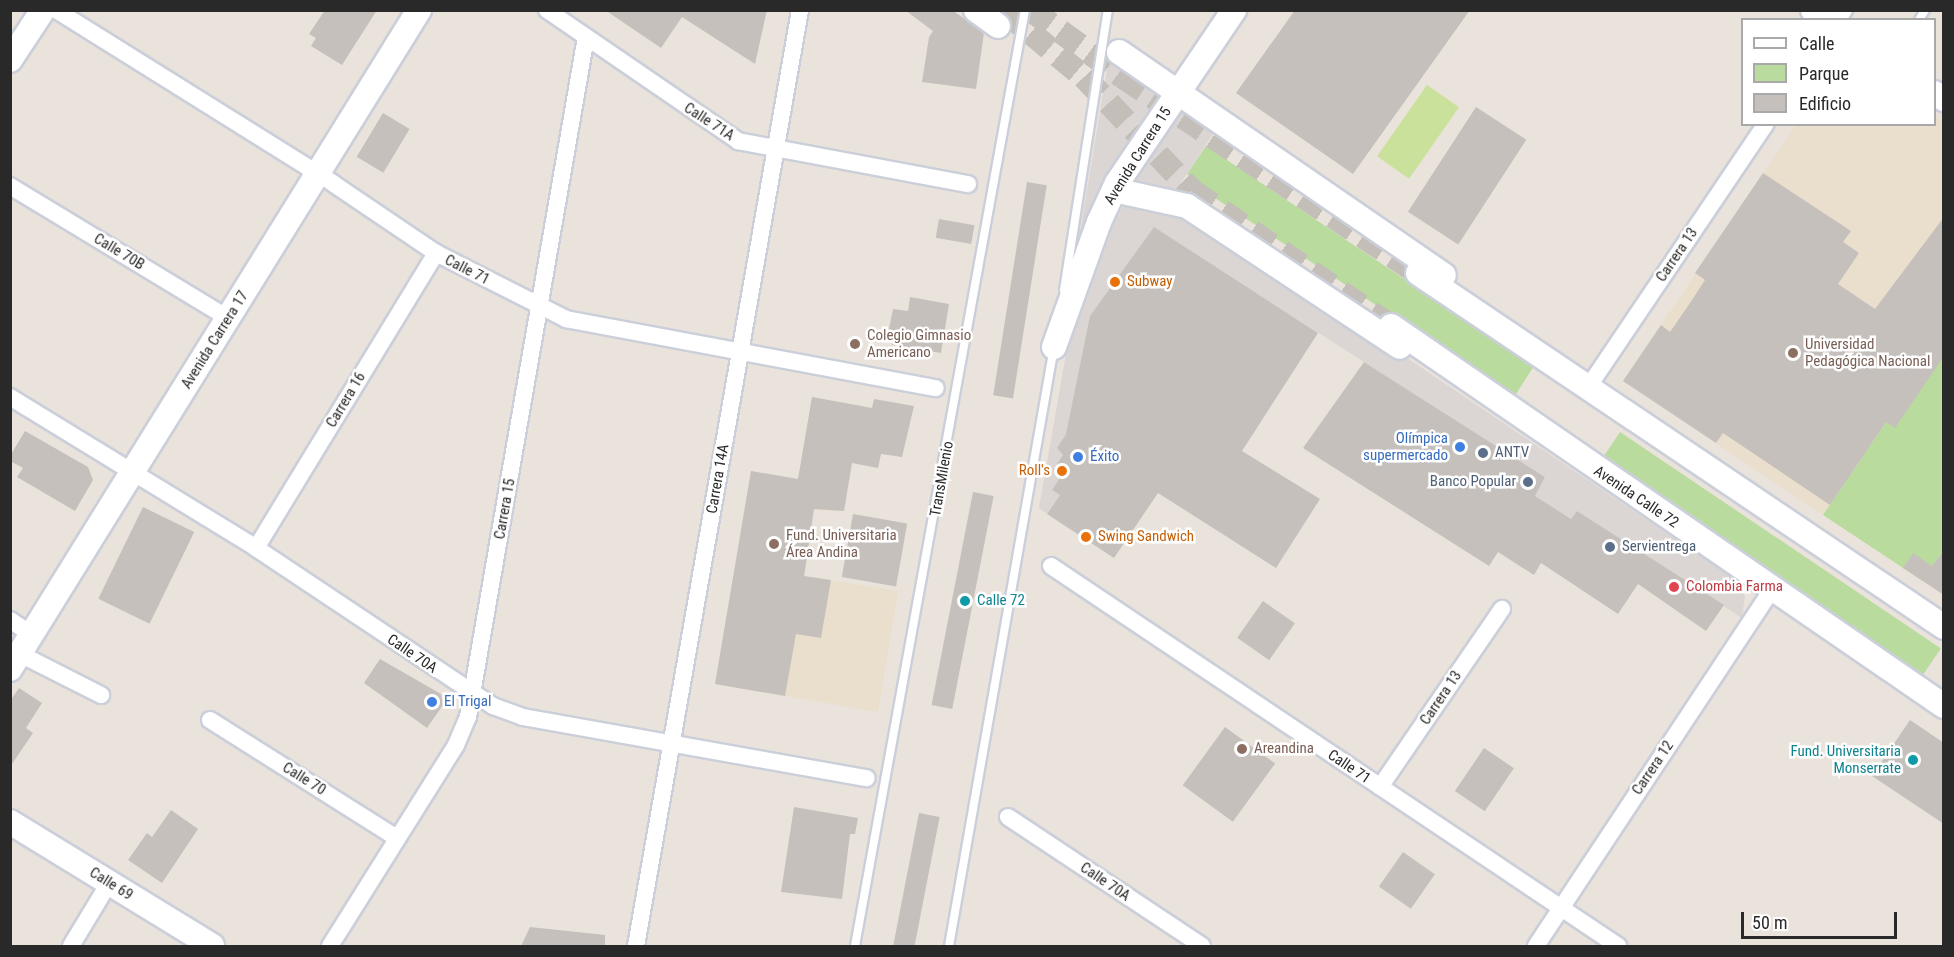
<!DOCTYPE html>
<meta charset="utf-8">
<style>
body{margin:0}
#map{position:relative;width:1954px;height:957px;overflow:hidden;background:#eae3dc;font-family:"Roboto Condensed",sans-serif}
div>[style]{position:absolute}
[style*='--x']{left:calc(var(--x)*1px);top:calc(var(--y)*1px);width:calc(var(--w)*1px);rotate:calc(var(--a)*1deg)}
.education>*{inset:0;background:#eadecd}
.green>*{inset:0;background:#b9db9e;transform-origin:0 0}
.pitch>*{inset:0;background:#cae19b;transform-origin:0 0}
.plaza>*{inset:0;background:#dbd6d3}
.building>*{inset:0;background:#c5c0bc;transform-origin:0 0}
.secondary-tunnel>*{height:24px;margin-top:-12px;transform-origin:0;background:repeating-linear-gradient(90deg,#c3beb8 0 24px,transparent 0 36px)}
.roads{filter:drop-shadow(2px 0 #cbcfd9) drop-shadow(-2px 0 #cbcfd9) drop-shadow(0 2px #cbcfd9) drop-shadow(0 -2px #cbcfd9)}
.lane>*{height:8px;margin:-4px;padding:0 4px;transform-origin:4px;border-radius:4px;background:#fff}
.street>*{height:16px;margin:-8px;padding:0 8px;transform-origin:8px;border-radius:8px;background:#fff}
.secondary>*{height:24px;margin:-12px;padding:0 12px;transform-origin:12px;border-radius:12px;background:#fff}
.dots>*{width:16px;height:16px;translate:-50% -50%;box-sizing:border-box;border:3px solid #fff;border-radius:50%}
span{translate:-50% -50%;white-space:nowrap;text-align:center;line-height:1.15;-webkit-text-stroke:5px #fff;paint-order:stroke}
.street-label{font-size:15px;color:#292929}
.food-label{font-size:15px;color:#c56008}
.left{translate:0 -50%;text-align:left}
.right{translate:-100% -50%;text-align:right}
.education-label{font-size:15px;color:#785e54}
.shop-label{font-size:15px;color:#366cbe}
.service-label{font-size:15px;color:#4e5e75}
.health-label{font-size:15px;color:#be3a42}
.culture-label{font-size:15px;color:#0d838f}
.frame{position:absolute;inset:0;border:12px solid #292929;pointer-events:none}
.legend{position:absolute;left:1741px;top:18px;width:195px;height:108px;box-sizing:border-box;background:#fff;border:2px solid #a9a9a9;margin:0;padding:8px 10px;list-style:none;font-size:18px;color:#292929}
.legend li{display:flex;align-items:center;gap:12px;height:30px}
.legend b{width:30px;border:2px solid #a9a9a9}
.scale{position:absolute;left:1741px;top:912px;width:156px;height:27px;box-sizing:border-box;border:3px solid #292929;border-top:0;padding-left:8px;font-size:18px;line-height:21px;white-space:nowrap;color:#292929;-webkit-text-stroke:4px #fff;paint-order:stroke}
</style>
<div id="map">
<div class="education">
<div style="clip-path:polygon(1935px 116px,1943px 122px,1943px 595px,1623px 381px,1796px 125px,1934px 124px)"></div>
<div style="clip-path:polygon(812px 397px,861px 406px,844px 511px,814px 510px,805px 576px,898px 591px,878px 712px,715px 684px,751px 471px,798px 479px)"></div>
</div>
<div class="green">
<div style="clip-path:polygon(1206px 146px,1534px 366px,1514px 397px,1203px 190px,1187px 174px)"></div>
<div style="clip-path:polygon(1943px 356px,1943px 550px,1923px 581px,1823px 515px,1886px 422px)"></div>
<div style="left:1620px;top:432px;width:387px;height:34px;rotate:34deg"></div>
</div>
<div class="pitch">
<div style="left:1427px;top:85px;width:39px;height:87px;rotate:35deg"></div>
</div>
<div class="plaza">
<div style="clip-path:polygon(1109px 57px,1164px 97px,1076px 256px)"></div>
<div style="clip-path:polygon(1182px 109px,1215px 131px,1173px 195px,1132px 184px)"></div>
<div style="clip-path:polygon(1125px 204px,1195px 217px,1329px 305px,1734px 579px,1745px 596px,1742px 618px,1577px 511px,1571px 519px,1535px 496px,1545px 477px,1259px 295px,1066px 434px,1057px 448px,1063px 455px,1053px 470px,1061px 476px,1052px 490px,1060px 495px,1047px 514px,1039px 508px,1070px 331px,1104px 239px)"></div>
</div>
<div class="building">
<div style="clip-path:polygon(325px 10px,377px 10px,342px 65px,311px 46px,316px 38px,309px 34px)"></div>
<div style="clip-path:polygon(605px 10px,767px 10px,755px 64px,682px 17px,661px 48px)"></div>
<div style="clip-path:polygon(905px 10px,952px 10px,984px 33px,976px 89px,922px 82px,929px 37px,933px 31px)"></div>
<div style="clip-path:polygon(1295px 10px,1470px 10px,1353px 174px,1236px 93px)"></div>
<div style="left:1476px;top:107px;width:60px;height:125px;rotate:33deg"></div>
<div style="left:383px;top:113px;width:31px;height:51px;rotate:31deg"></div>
<div style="clip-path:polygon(1763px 173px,1851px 231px,1843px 242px,1859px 253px,1838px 284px,1875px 309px,1944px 217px,1944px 356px,1895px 428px,1886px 422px,1830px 505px,1723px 433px,1716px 443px,1623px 381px,1661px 325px,1670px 332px,1688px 306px,1705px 280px,1695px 273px)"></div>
<div style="left:1027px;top:182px;width:20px;height:216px;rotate:9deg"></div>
<div style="left:939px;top:219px;width:36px;height:19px;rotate:10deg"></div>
<div style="clip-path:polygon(1154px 227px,1318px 333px,1242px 451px,1320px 499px,1276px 568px,1158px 493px,1114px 558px,1047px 514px,1060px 495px,1052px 490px,1061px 476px,1053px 470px,1063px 455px,1057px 448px,1066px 434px,1090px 316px)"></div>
<div style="clip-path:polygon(910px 297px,949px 304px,941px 353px,892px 345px,894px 335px,888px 334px,893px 309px,908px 311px)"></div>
<div style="clip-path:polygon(1364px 362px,1545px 477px,1535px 496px,1571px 519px,1577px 511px,1724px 605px,1706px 631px,1638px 584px,1618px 614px,1541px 563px,1534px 575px,1498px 552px,1489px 566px,1303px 448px)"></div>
<div style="clip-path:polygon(812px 397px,872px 408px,874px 399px,914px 406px,902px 457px,881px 454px,878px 468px,852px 463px,844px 511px,814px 509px,804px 576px,831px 580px,821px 638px,796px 634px,785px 696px,715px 684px,751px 471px,798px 479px)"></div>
<div style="clip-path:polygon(25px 431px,88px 467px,93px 480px,75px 511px,17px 477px,23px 468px,10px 461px,10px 456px)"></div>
<div style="left:973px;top:492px;width:21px;height:217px;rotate:11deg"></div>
<div style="left:143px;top:507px;width:57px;height:102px;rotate:26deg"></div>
<div style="left:853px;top:514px;width:55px;height:64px;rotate:10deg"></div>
<div style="clip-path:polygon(1944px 550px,1944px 595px,1903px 568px,1913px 553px,1932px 566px)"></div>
<div style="left:1263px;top:601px;width:39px;height:45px;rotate:35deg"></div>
<div style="clip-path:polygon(380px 659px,441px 694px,443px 705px,427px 728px,364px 683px)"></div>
<div style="clip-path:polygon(19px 688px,42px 703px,26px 728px,33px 733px,10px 767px,10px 701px)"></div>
<div style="clip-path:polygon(1910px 720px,1944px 743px,1944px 824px,1872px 776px)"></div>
<div style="left:1225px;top:727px;width:62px;height:72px;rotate:36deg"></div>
<div style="left:1484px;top:748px;width:36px;height:52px;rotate:34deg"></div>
<div style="clip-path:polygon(794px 807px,858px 818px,855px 834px,850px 834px,842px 899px,781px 892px)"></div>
<div style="clip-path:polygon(171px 810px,198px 829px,162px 883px,128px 860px,147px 833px,152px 837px)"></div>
<div style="left:919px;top:813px;width:21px;height:135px;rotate:11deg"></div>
<div style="left:1403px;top:852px;width:39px;height:42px;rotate:35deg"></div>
<div style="clip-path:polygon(530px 927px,605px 935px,605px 946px,521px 946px)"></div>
</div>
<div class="secondary-tunnel">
<div style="--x:1003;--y:10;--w:105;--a:39.6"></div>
<div style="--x:1084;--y:77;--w:157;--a:46.5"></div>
<div style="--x:1192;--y:191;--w:240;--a:34.2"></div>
<div style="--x:1031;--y:10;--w:114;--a:36.1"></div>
<div style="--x:1123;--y:77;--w:354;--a:33.6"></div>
</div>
<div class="roads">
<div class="lane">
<div style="--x:1919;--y:20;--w:12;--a:-59"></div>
<div style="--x:1064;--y:290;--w:283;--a:-81.1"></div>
<div style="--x:855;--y:946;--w:951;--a:-79.71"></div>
<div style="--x:949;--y:946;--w:608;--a:-80.06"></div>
</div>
<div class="street">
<div style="--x:56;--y:10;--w:328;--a:32"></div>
<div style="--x:334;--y:184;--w:123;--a:34.1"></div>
<div style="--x:436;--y:253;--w:146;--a:26.9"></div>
<div style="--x:566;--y:319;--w:376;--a:10.6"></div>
<div style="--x:547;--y:10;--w:232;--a:34.4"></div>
<div style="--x:738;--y:141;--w:234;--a:10.6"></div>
<div style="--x:1837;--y:20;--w:12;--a:-55"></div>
<div style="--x:10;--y:186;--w:255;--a:31.2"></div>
<div style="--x:1589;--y:386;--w:316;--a:-56"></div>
<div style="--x:10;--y:397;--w:289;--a:31.5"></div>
<div style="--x:256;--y:548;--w:285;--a:33.7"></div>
<div style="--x:493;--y:706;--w:32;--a:20"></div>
<div style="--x:523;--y:717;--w:349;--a:10.1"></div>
<div style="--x:256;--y:548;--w:346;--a:-58.6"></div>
<div style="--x:1051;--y:566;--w:683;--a:33.83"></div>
<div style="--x:10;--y:620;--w:27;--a:34"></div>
<div style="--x:20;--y:654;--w:91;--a:26.8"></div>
<div style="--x:210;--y:720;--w:221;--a:32.3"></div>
<div style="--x:1380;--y:787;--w:216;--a:-55.6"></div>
<div style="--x:1008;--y:817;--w:233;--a:33.6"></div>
<div style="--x:71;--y:946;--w:74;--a:-58.9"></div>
<div style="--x:330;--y:946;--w:237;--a:-57.9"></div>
<div style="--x:456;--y:745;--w:30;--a:-67"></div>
<div style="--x:468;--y:717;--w:690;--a:-80.16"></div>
<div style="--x:636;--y:946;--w:950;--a:-80.06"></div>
<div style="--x:1536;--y:946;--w:428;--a:-56.5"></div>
</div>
<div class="secondary">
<div style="--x:976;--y:10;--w:27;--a:36"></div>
<div style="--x:1813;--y:10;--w:16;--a:38"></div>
<div style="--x:1119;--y:52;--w:394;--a:34.5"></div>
<div style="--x:10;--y:60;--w:60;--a:-56.6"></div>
<div style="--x:1934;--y:93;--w:12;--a:31"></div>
<div style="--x:1114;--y:190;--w:75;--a:12.4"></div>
<div style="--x:1187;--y:206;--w:255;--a:33.5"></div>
<div style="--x:1418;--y:273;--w:634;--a:33.94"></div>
<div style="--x:1391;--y:326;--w:671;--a:34.5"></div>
<div style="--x:1054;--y:347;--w:133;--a:-70.2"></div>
<div style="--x:1099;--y:222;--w:43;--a:-65.2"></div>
<div style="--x:1117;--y:183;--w:209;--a:-55.9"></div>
<div style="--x:10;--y:669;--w:776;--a:-58.17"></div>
<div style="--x:10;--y:822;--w:237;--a:31.5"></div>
</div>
</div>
<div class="dots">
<div style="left:1115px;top:282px;background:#e8710a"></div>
<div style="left:855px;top:344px;background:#8d6e63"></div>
<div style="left:1793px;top:353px;background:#8d6e63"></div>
<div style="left:1460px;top:447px;background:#3f7fe0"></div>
<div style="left:1483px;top:453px;background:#5c6f8a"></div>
<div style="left:1078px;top:457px;background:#3f7fe0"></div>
<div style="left:1062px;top:471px;background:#e8710a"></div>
<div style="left:1528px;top:482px;background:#5c6f8a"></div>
<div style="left:1086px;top:537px;background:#e8710a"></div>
<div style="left:774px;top:544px;background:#8d6e63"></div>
<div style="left:1610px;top:547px;background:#5c6f8a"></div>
<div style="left:1674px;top:587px;background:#e0444e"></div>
<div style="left:965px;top:601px;background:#0f9aa8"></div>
<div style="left:432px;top:702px;background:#3f7fe0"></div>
<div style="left:1242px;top:749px;background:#8d6e63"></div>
<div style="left:1913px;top:760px;background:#0f9aa8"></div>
</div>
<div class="street-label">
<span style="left:709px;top:122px;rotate:33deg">Calle 71A</span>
<span style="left:1138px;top:156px;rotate:-58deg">Avenida Carrera 15</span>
<span style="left:119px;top:252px;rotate:31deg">Calle 70B</span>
<span style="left:1677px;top:255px;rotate:-56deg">Carrera 13</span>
<span style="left:467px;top:270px;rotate:27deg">Calle 71</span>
<span style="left:215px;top:340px;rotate:-58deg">Avenida Carrera 17</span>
<span style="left:346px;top:400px;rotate:-59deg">Carrera 16</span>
<span style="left:718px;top:479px;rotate:-80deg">Carrera 14A</span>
<span style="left:942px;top:479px;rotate:-80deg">TransMilenio</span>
<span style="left:1636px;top:497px;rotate:34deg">Avenida Calle 72</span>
<span style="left:505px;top:509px;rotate:-80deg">Carrera 15</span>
<span style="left:412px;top:654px;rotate:34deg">Calle 70A</span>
<span style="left:1441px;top:698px;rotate:-56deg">Carrera 13</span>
<span style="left:1349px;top:767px;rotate:34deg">Calle 71</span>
<span style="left:1653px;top:768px;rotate:-56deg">Carrera 12</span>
<span style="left:304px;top:779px;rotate:32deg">Calle 70</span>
<span style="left:1105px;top:882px;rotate:34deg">Calle 70A</span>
<span style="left:111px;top:884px;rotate:32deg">Calle 69</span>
</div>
<div class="food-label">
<span class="left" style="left:1127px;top:282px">Subway</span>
<span class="right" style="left:1050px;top:471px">Roll's</span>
<span class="left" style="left:1098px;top:537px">Swing Sandwich</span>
</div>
<div class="education-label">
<span class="left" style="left:867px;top:344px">Colegio Gimnasio<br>Americano</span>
<span class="left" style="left:1805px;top:353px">Universidad<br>Pedagógica Nacional</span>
<span class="left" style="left:786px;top:544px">Fund. Universitaria<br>Área Andina</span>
<span class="left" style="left:1254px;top:749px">Areandina</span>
</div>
<div class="shop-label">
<span class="right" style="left:1448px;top:447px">Olímpica<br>supermercado</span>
<span class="left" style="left:1090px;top:457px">Éxito</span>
<span class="left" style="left:444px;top:702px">El Trigal</span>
</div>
<div class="service-label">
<span class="left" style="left:1495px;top:453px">ANTV</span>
<span class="right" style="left:1516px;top:482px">Banco Popular</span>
<span class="left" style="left:1622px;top:547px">Servientrega</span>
</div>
<div class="health-label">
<span class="left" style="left:1686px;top:587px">Colombia Farma</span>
</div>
<div class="culture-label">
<span class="left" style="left:977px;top:601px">Calle 72</span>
<span class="right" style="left:1901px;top:760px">Fund. Universitaria<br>Monserrate</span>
</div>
<div class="frame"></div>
<ul class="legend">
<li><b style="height:8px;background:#fff"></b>Calle</li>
<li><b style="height:16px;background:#b9db9e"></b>Parque</li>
<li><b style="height:16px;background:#c5c0bc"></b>Edificio</li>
</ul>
<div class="scale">50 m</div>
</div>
